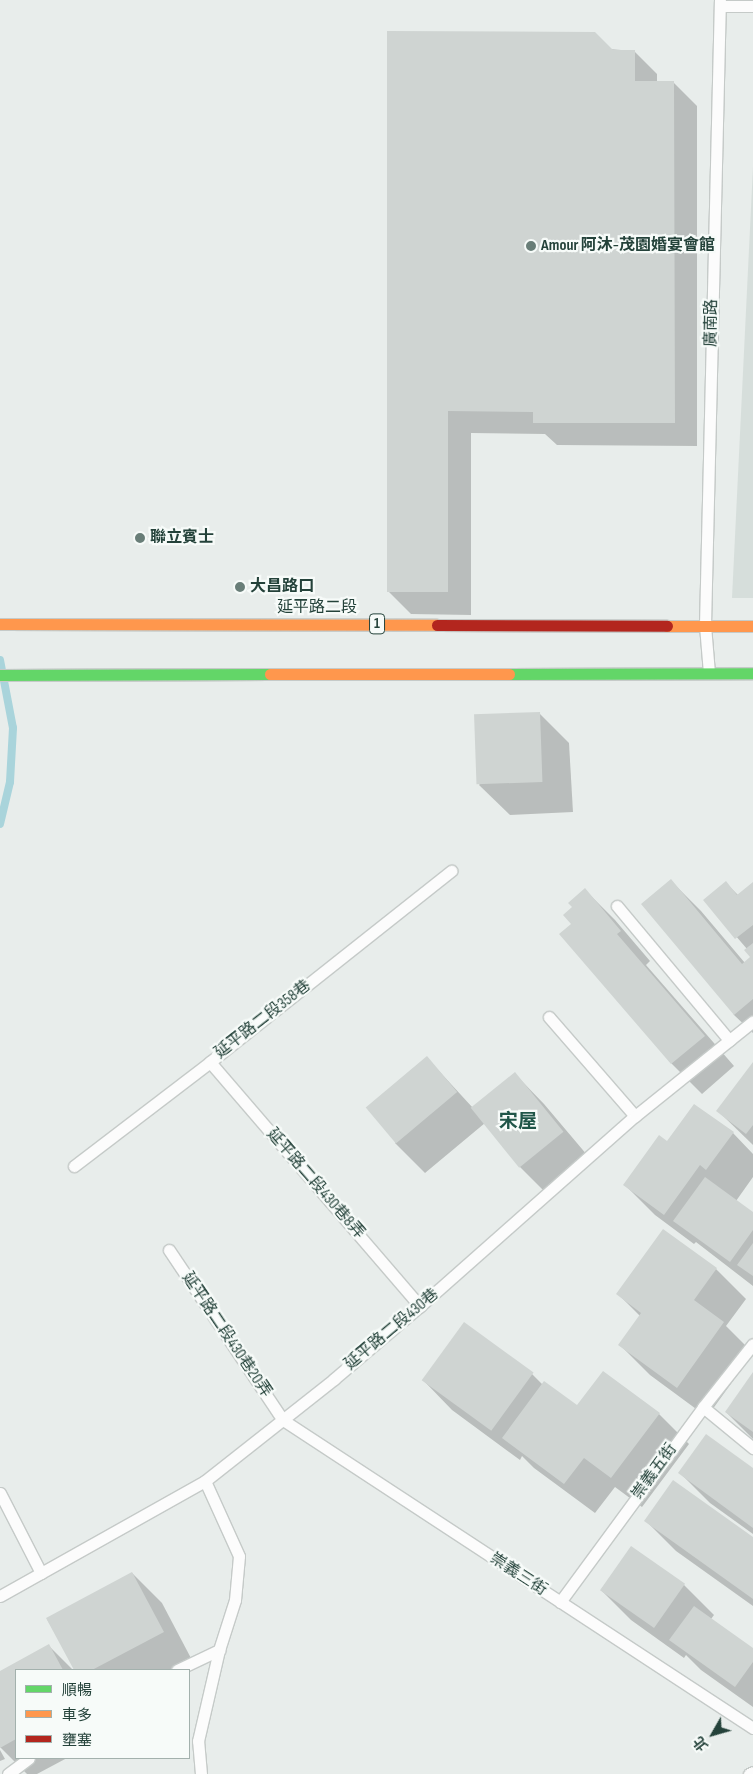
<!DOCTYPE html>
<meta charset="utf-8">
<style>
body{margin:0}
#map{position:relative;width:753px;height:1774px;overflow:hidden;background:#e8edeb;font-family:"Sofia Sans Condensed","Noto Sans TC",sans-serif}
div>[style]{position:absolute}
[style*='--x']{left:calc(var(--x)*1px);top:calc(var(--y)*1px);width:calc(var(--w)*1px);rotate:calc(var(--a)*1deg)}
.built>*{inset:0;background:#d6dedb}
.shadow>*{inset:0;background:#0003}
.stream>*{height:8px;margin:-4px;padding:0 4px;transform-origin:4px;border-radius:4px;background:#a9d4db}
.building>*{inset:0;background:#cfd4d2;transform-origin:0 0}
.roads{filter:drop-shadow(1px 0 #c5cac8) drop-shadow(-1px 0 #c5cac8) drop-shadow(0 1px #c5cac8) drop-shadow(0 -1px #c5cac8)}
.lane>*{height:11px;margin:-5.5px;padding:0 5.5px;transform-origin:5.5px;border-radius:5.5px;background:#fcfcfc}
.fast>*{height:11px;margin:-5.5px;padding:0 5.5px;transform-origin:5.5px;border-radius:5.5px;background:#63d668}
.slow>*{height:11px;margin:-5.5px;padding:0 5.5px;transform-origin:5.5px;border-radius:5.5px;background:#ff974d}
.jam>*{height:11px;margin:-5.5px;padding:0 5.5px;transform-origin:5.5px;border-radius:5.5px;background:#b3261e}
.dots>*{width:14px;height:14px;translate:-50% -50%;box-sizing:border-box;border:2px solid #f7fbf9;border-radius:50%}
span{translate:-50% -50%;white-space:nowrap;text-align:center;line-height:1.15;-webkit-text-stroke:4.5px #f7fbf9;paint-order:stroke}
.shield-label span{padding:1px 4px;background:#f7fbf9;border:1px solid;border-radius:4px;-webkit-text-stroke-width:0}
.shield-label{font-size:15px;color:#24423a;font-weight:700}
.poi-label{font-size:16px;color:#24423a;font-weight:700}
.left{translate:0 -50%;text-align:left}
.street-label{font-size:16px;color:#24423a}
.quarter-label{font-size:19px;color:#1f5548;font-weight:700}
.legend{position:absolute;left:15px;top:1669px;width:175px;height:90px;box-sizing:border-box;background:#f7fbf9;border:1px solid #a3b1ad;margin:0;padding:6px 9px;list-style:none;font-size:15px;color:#24423a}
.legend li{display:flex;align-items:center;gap:10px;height:25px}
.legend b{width:25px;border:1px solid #a3b1ad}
.north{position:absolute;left:688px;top:1709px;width:50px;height:50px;-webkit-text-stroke:4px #f7fbf9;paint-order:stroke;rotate:232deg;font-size:14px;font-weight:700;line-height:20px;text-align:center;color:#24423a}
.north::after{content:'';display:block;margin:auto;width:18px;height:22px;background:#24423a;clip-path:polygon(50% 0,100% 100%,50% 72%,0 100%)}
</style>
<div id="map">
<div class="built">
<div style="clip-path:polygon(753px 167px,753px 598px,732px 598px)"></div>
</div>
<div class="shadow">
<div style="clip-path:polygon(389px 32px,634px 51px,657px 74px,657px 83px,674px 83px,697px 106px,697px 446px,557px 445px,545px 434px,471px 433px,471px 615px,411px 614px,388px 591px)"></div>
<div style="clip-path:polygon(539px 713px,569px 743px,573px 812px,510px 815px,479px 785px)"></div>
<div style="clip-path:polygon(671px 881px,701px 911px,745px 963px,752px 957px,747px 949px,705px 900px,726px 883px,738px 895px,753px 883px,753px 1033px,734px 1015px)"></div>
<div style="clip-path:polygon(585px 890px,615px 920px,650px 961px,646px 965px,734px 1066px,702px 1094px,672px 1064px,561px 934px,573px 924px,574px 907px)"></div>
<div style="clip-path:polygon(427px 1058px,473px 1108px,515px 1074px,544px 1104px,593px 1162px,550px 1197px,520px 1167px,485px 1123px,425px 1173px,395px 1143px)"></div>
<div style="clip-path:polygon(753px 1064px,753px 1145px,718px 1111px)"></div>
<div style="clip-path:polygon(733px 1133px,753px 1154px,753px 1177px,736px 1201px,753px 1213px,753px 1286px,696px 1242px,694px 1244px,655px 1215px,625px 1185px,667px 1143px)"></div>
<div style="clip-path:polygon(716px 1269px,746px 1299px,726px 1326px,753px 1353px,707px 1417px,650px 1375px,620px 1345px,640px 1316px,618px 1294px)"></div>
<div style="clip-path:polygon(532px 1374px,543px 1385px,577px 1407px,659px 1414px,689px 1444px,642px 1507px,615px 1487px,595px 1513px,534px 1468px,522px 1456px,520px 1460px,452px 1410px,423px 1380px)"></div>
<div style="clip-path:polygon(753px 1374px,753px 1439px,726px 1412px)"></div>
<div style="clip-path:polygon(753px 1470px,753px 1534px,710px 1503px,680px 1473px)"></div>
<div style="clip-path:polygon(646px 1521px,753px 1539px,753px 1606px,676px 1551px)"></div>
<div style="clip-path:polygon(631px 1548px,684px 1585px,714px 1615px,711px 1619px,753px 1650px,753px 1707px,701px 1670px,686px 1655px,684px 1658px,631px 1620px,601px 1590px)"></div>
<div style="clip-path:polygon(132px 1573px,162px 1603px,193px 1662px,178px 1670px,76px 1670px,47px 1619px)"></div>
<div style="clip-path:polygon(49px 1646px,73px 1670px,16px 1670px,16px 1758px,67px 1758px,37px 1774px,27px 1774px,0 1747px,0 1672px)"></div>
<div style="clip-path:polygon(0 1750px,5px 1759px,0 1761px)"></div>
</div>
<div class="stream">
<div style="--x:0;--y:660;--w:69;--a:79.2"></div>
<div style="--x:13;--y:728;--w:54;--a:93.2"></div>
<div style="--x:10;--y:782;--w:43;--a:103.4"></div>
</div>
<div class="building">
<div style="clip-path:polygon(387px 31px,595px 32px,613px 50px,635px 50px,635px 81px,674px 81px,675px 423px,533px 423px,533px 412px,448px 411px,448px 592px,387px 592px)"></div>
<div style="left:540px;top:712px;width:70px;height:66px;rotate:88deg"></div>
<div style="clip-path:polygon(671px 879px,742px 964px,750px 957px,744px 950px,753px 943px,753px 999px,734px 1015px,641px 904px)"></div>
<div style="clip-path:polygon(726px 881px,737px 895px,753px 882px,753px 925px,735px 939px,703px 900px)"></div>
<div style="clip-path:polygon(585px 888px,621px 931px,617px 934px,705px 1036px,671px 1064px,559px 934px,571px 924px,563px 915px,572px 907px,568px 903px)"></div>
<div style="left:427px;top:1056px;width:47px;height:80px;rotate:50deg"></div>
<div style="clip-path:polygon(753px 1062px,753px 1125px,746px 1134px,716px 1111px)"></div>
<div style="left:515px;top:1072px;width:77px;height:57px;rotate:51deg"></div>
<div style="clip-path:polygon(694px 1104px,734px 1132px,706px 1170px,700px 1165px,664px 1215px,623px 1185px,659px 1135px,667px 1141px)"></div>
<div style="clip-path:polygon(705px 1177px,753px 1212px,753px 1230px,730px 1262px,673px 1221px)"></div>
<div style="clip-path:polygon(663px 1229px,717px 1268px,694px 1300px,724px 1322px,677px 1388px,618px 1345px,641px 1313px,616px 1294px)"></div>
<div style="clip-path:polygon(753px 1243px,753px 1276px,737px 1265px)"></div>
<div style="left:464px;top:1322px;width:86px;height:72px;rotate:36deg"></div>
<div style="clip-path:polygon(603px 1371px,660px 1413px,611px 1478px,584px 1458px,564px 1484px,502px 1438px,544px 1381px,577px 1405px)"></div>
<div style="clip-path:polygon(753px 1372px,753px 1432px,725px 1412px)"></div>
<div style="clip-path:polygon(706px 1434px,753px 1468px,753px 1528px,678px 1473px)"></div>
<div style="clip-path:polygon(673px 1480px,753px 1537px,753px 1599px,644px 1521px)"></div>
<div style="left:631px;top:1546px;width:66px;height:54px;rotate:35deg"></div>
<div style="clip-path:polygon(132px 1572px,164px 1632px,92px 1670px,74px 1670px,46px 1618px)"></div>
<div style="clip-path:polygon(694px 1606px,753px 1648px,753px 1662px,735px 1687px,669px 1640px)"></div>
<div style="clip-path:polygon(49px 1644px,63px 1670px,16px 1670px,16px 1739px,0 1748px,0 1671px)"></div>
</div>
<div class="roads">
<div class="lane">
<div style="--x:720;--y:6;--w:33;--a:0"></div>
<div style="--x:709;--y:673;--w:48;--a:-94.8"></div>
<div style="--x:705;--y:625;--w:625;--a:-88.63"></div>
<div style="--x:617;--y:906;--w:175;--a:50.1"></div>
<div style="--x:549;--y:1017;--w:131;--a:49"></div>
<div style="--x:210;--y:1062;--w:322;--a:49.3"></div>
<div style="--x:74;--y:1166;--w:171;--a:-37.4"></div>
<div style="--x:210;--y:1062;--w:308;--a:-38.4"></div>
<div style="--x:169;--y:1250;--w:205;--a:56.2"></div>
<div style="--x:283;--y:1420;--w:562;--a:33.24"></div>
<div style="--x:703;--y:1407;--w:65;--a:39.4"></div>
<div style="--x:0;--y:1493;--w:90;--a:62.9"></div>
<div style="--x:0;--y:1596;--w:235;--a:-29.3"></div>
<div style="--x:205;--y:1481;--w:164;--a:-38.3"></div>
<div style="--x:334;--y:1379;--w:113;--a:-40.3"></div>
<div style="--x:420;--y:1306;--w:287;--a:-41.5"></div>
<div style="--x:635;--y:1116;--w:151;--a:-38.8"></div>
<div style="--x:560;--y:1602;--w:242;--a:-53.7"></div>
<div style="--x:703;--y:1407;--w:80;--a:-51.6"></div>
<div style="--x:177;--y:1670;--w:47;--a:-25.5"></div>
<div style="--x:8;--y:1774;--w:26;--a:-37"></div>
<div style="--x:201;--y:1774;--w:33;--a:-95"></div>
<div style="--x:198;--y:1741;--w:93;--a:-77"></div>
<div style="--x:219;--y:1650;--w:52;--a:-72.3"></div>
<div style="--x:235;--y:1600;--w:44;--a:-84.8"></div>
<div style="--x:239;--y:1556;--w:82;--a:-114.4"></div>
<div style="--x:749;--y:1774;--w:4;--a:-27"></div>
</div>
<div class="fast">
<div style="--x:509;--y:674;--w:244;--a:-0.2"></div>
<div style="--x:0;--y:675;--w:270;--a:-0.2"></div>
</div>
<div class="slow">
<div style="--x:0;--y:624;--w:437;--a:0.1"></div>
<div style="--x:667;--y:626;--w:86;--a:0"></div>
<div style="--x:270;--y:674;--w:239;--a:0"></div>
</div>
<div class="jam">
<div style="--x:437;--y:625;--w:230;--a:0.2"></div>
</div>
</div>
<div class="dots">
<div style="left:531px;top:246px;background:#697e78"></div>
<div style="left:140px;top:538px;background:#697e78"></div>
<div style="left:240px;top:587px;background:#697e78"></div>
</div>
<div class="shield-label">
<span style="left:377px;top:624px">1</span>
</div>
<div class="poi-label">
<span class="left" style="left:541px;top:246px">Amour 阿沐-茂園婚宴會館</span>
<span class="left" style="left:150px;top:538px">聯立賓士</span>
<span class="left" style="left:250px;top:587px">大昌路口</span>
</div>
<div class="street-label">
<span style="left:712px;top:323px;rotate:-89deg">廣南路</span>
<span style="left:317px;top:608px">延平路二段</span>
<span style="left:263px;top:1020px;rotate:-38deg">延平路二段358巷</span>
<span style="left:315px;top:1184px;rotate:49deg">延平路二段430巷8弄</span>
<span style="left:392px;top:1330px;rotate:-40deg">延平路二段430巷</span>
<span style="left:226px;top:1335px;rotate:56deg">延平路二段430巷20弄</span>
<span style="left:655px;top:1472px;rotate:-54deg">崇義五街</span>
<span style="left:518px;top:1575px;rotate:33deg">崇義三街</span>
</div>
<div class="quarter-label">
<span style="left:518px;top:1122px">宋屋</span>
</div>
<ul class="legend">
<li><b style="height:6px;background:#63d668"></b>順暢</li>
<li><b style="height:6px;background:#ff974d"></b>車多</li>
<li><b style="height:6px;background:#b3261e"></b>壅塞</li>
</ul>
<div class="north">北</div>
</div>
